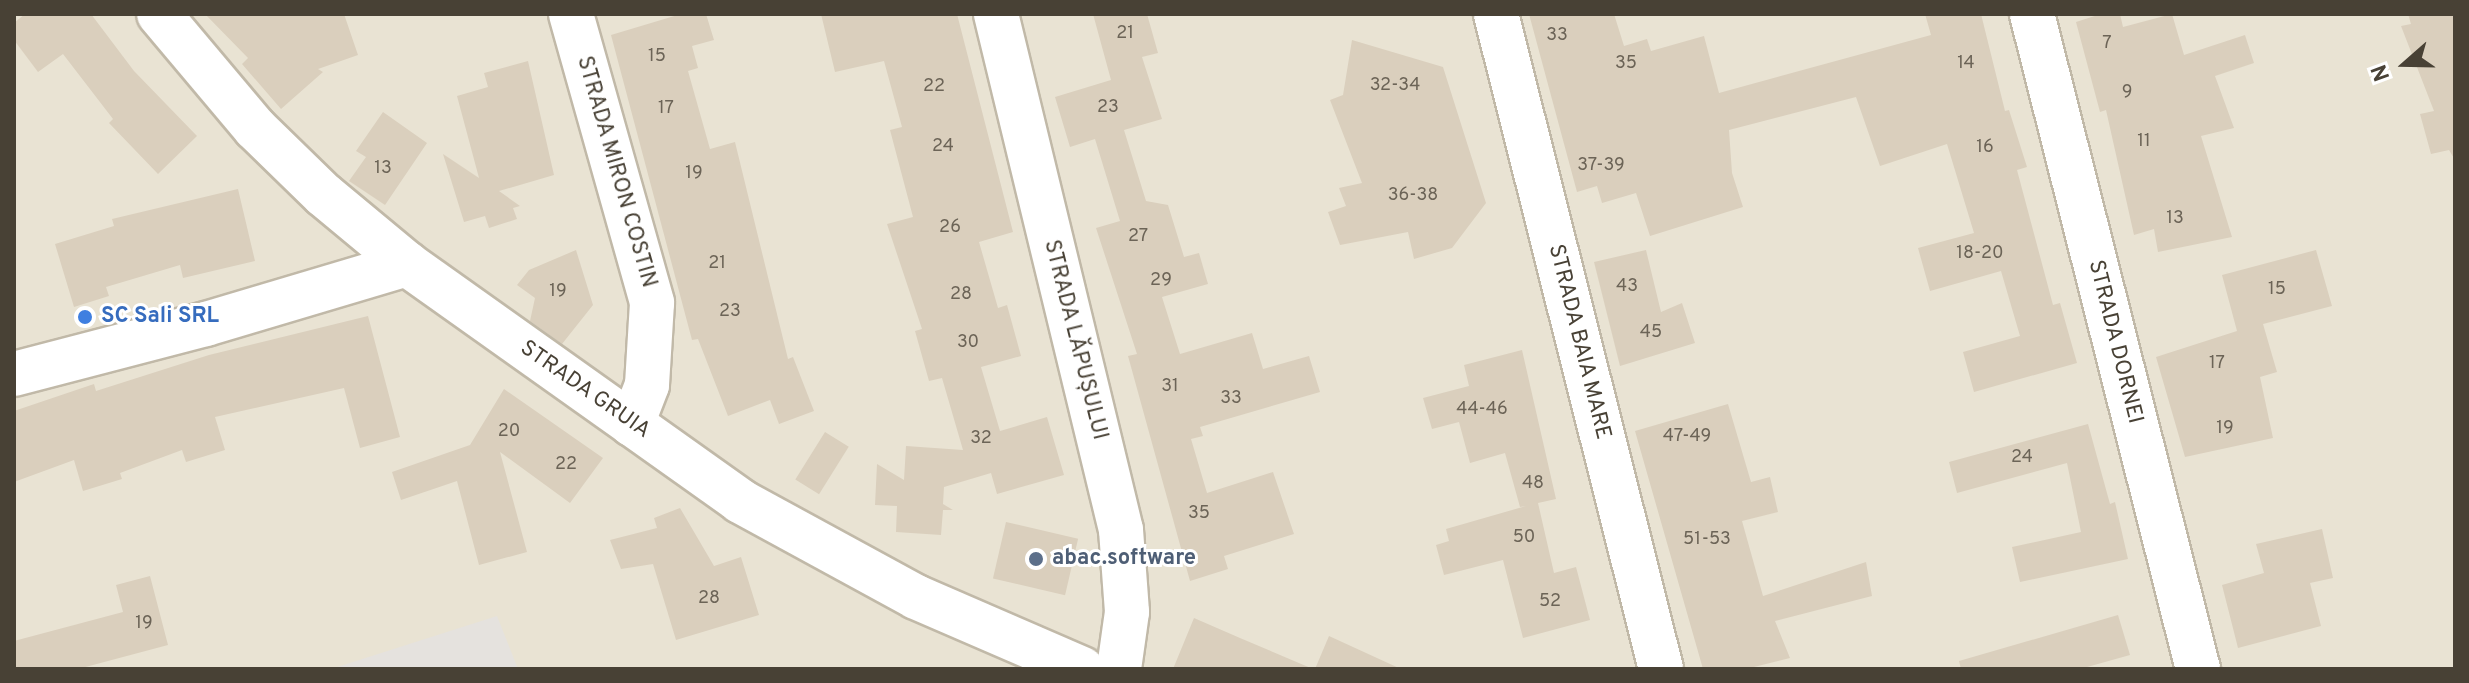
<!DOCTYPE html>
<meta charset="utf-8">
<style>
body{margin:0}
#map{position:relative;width:2469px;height:683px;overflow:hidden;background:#f4f0e6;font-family:Overpass,sans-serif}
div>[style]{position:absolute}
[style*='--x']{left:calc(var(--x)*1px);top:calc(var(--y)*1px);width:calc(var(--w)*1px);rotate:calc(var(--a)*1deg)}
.residential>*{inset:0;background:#e9e3d3;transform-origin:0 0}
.parking>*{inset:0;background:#e5e2de}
.building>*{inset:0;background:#dacfbd;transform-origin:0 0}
.roads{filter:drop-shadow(2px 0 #c1b9a8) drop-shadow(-2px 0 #c1b9a8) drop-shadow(0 2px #c1b9a8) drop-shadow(0 -2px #c1b9a8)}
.minor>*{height:44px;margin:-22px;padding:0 22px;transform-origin:22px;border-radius:22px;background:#fff}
.dots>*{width:22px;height:22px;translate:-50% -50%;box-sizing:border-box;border:4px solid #fff;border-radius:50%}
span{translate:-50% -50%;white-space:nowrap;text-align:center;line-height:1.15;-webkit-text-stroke:6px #fff;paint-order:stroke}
.number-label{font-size:18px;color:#6c6457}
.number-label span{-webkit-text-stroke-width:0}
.street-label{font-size:22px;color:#484135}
.shop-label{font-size:22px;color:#366cbe;font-weight:700}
.left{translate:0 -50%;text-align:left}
.service-label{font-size:22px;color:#4e5e75;font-weight:700}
.frame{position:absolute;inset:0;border:16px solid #484135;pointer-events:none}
.north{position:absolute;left:2365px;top:24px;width:80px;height:80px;-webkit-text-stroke:6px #fff;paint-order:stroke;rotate:250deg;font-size:22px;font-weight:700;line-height:32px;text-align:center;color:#484135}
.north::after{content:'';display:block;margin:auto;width:28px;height:36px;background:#484135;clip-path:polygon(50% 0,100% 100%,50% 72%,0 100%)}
</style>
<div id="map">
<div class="residential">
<div style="left:14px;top:14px;width:2441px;height:655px"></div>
</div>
<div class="parking">
<div style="clip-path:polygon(497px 616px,518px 669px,331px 669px)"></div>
</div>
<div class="building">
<div style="clip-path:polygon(25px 14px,91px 14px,134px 71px,197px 136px,158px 174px,109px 123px,113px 119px,63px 54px,38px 72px,14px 40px,14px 23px)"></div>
<div style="clip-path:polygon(205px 14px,344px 14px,358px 55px,318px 69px,323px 72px,281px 109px,242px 64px,248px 58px)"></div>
<div style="clip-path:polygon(681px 14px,706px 14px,714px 40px,692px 46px,698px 68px,688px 71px,710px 149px,735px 142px,788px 359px,793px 357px,814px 411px,779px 424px,770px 400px,728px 416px,698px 339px,692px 340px,611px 35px)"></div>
<div style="clip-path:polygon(821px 14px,957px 14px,1013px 232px,979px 242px,998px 308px,1007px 305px,1021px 356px,981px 367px,1000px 431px,1047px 417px,1064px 475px,997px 494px,991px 473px,944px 487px,943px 504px,953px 510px,943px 510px,941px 535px,896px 532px,897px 506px,875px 505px,877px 464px,904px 480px,906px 446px,963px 450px,942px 378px,929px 381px,915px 331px,922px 329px,887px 224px,913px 217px,890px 130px,902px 127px,884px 61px,835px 72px)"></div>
<div style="clip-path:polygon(1093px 14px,1147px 14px,1158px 53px,1142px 57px,1162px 119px,1124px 130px,1146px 201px,1168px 205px,1184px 257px,1199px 253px,1208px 284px,1162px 297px,1180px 354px,1252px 333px,1263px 369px,1309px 356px,1320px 392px,1200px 427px,1203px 436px,1191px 439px,1207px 493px,1273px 472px,1294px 534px,1224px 556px,1228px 569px,1190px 581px,1128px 356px,1137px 354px,1096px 228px,1120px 221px,1095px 139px,1070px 147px,1055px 97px,1111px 80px)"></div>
<div style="clip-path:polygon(1529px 14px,1614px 14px,1624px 46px,1647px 39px,1651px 51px,1704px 36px,1719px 93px,1931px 35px,1925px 14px,1981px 14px,2005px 111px,2009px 110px,2027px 167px,2017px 170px,2053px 305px,2060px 303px,2077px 363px,1974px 392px,1963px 352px,2020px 336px,2001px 271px,1930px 291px,1918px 248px,1974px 233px,1947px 144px,1880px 166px,1856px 97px,1729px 130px,1732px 173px,1743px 207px,1650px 236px,1636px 193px,1602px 203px,1597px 186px,1577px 192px)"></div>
<div style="clip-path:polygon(2101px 14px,2120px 14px,2123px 27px,2172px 14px,2184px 55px,2245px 35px,2254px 63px,2215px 76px,2234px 128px,2201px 136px,2232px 237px,2158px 252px,2154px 229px,2134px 235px,2106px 110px,2100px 112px,2076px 22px)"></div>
<div style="clip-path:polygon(2408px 14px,2455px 14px,2455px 160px,2449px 150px,2431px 154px,2420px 114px,2434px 111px,2401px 26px,2411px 24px)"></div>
<div style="clip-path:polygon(1352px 40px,1443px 67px,1486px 203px,1452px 248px,1414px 259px,1408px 232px,1340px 245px,1328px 212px,1346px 206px,1339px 188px,1362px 183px,1330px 100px,1343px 95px)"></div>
<div style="clip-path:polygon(528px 61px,554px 175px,499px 191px,520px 206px,513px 208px,517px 219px,489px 228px,485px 216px,464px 222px,443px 154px,479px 178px,457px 96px,488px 87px,484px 73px)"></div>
<div style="clip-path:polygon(383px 112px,427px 143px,385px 205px,349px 181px,366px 157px,356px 151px)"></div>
<div style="clip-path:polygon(238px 189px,255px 261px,183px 278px,180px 265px,106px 287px,109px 296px,74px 307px,55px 244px,114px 226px,112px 219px)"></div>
<div style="clip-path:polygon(576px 250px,593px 305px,562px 344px,530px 321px,535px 298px,517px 285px,529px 270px)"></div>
<div style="clip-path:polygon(1646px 250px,1661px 312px,1682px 303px,1695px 343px,1620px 366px,1594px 262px)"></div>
<div style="clip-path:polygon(2316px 250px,2332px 306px,2263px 324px,2277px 372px,2260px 377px,2273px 438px,2185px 457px,2156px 357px,2237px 331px,2222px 275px)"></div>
<div style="clip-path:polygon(368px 316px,400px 437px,360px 448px,344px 388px,215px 417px,225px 450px,186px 462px,182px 450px,120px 473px,122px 479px,83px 491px,74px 460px,14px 482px,14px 411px,94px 384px,96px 391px,209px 355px)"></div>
<div style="clip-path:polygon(1522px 350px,1556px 499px,1538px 503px,1554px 573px,1576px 567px,1590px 620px,1523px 638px,1503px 560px,1444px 575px,1436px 545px,1449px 541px,1446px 529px,1526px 506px,1520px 507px,1505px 453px,1470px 463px,1459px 422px,1432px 429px,1423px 398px,1469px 386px,1464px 365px)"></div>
<div style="clip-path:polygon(504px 389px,603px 458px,570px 503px,500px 452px,527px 552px,479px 565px,457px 481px,401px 500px,392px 472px,470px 445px)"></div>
<div style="clip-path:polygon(1728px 404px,1751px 482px,1770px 477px,1778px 512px,1742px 521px,1763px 596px,1866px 562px,1872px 596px,1775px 621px,1790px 658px,1746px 669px,1703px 669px,1635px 431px)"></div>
<div style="clip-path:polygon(2088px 424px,2110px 504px,2115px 502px,2128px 559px,2020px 582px,2012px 547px,2081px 532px,2067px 463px,1957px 493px,1949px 462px)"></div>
<div style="left:825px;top:432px;width:28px;height:56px;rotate:32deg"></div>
<div style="clip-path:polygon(680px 508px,714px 566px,741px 557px,759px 615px,676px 640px,653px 564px,621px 569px,610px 540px,657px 528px,654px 518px)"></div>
<div style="left:1006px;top:522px;width:74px;height:58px;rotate:13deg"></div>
<div style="clip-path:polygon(2322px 529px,2333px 578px,2310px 583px,2321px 626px,2238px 648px,2222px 585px,2264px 573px,2256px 544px)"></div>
<div style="clip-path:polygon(150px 576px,168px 645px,78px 669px,14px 669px,14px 641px,123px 612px,116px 585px)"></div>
<div style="clip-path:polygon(2118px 615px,2130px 655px,2080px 669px,1961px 669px,1959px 661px)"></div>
<div style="clip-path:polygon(1194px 618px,1240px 638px,1313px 669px,1173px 669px)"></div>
<div style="clip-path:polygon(1329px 636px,1401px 669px,1315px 669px)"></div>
</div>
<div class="roads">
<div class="minor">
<div style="--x:159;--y:14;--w:149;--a:49.9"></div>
<div style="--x:255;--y:128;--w:96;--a:44.2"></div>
<div style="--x:324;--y:195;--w:108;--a:39.7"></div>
<div style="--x:407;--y:264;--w:409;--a:35.4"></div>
<div style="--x:740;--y:501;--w:200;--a:28.6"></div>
<div style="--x:916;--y:597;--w:181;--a:23.4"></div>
<div style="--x:571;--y:14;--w:300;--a:74.3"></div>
<div style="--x:652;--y:303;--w:82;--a:93.5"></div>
<div style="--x:647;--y:385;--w:42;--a:111"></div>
<div style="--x:996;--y:14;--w:531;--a:76.38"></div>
<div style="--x:1121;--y:530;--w:82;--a:85.8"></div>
<div style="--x:1127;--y:612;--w:58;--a:98"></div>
<div style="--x:1496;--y:14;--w:675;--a:75.86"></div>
<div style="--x:2032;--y:14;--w:676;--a:75.78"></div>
<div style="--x:14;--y:374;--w:198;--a:-14.6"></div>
<div style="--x:206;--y:324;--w:210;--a:-16.6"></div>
</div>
</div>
<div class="dots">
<div style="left:85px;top:317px;background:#3f7fe0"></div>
<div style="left:1036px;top:559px;background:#5c6f8a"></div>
</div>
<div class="number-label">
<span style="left:1125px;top:34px">21</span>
<span style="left:1557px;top:36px">33</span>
<span style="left:2107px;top:44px">7</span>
<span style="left:657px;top:57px">15</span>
<span style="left:1626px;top:64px">35</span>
<span style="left:1966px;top:64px">14</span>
<span style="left:1395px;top:86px">32-34</span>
<span style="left:934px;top:87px">22</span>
<span style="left:2127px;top:93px">9</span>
<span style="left:1108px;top:108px">23</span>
<span style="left:666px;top:109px">17</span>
<span style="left:2144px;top:142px">11</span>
<span style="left:943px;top:147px">24</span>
<span style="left:1985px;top:148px">16</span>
<span style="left:1601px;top:166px">37-39</span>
<span style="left:383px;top:169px">13</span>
<span style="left:694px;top:174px">19</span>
<span style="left:1413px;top:196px">36-38</span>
<span style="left:2175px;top:219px">13</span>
<span style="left:950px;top:228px">26</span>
<span style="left:1138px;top:237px">27</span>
<span style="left:1980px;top:254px">18-20</span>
<span style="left:717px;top:264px">21</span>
<span style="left:1161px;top:281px">29</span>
<span style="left:1627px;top:287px">43</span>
<span style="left:2277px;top:290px">15</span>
<span style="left:558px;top:292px">19</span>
<span style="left:961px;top:295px">28</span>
<span style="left:730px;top:312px">23</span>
<span style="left:1651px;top:333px">45</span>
<span style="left:968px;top:343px">30</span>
<span style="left:2217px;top:364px">17</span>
<span style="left:1170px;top:387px">31</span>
<span style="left:1231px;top:399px">33</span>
<span style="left:1482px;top:410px">44-46</span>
<span style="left:2225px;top:429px">19</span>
<span style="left:509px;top:432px">20</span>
<span style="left:1687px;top:437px">47-49</span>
<span style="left:981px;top:439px">32</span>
<span style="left:2022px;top:458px">24</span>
<span style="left:566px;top:465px">22</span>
<span style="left:1533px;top:484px">48</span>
<span style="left:1199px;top:514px">35</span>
<span style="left:1524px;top:538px">50</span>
<span style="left:1707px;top:540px">51-53</span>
<span style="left:709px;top:599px">28</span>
<span style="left:1550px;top:602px">52</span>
<span style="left:144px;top:624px">19</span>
</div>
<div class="street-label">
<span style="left:616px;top:172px;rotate:74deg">STRADA MIRON COSTIN</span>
<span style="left:1075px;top:340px;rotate:76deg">STRADA LĂPUȘULUI</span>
<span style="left:1579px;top:342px;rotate:76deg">STRADA BAIA MARE</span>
<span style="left:2115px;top:342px;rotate:76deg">STRADA DORNEI</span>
<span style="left:585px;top:390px;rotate:35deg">STRADA GRUIA</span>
</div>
<div class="shop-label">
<span class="left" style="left:101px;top:317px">SC Sali SRL</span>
</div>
<div class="service-label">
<span class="left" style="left:1052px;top:559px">abac.software</span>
</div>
<div class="frame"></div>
<div class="north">N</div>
</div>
